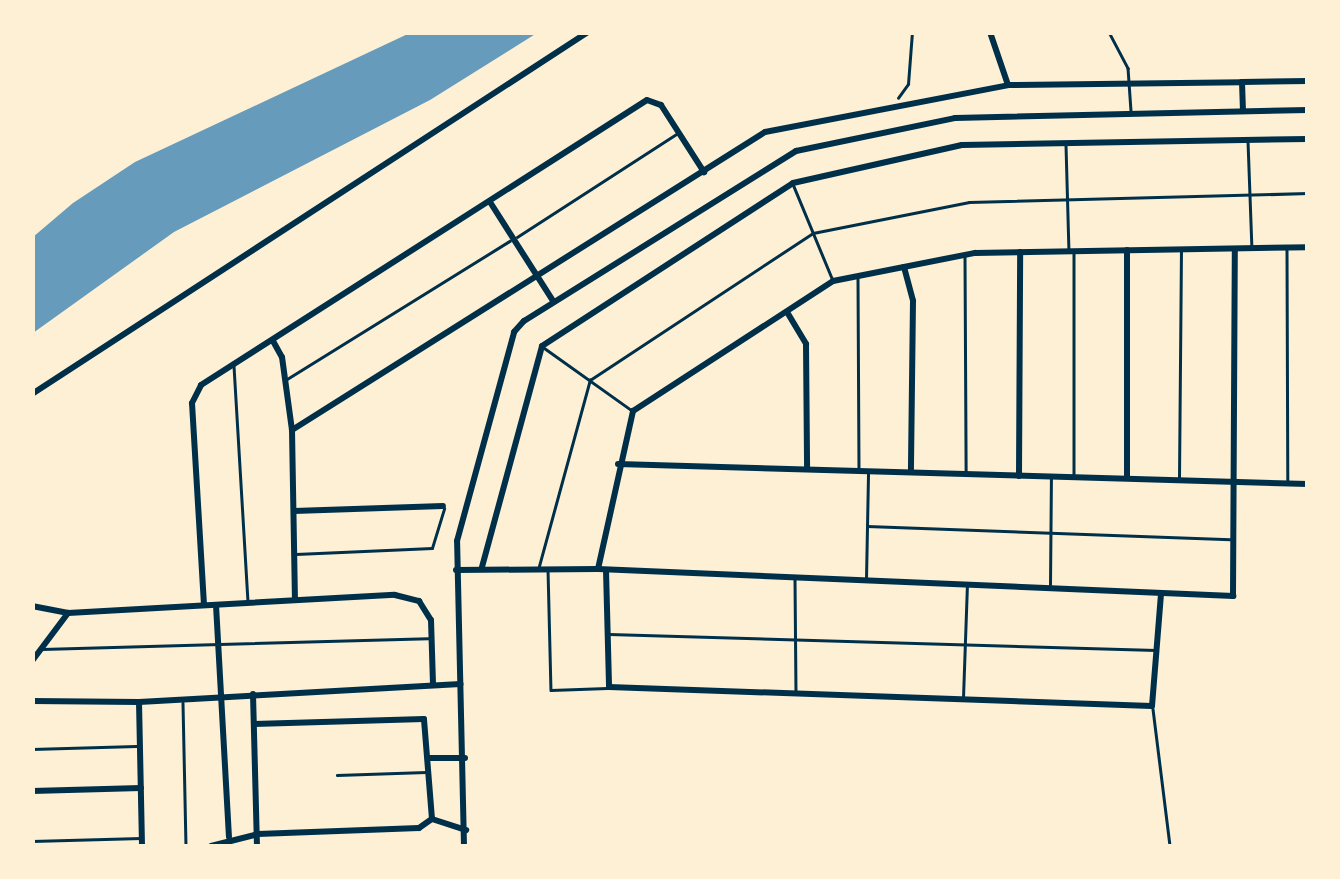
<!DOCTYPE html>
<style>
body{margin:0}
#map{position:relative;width:1340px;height:879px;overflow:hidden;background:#fdf0d5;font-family:Manrope,sans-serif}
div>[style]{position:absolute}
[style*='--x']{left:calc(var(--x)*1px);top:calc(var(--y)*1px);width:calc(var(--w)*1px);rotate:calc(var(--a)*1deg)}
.water>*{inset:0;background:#669bbc}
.path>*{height:2.5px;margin:-1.25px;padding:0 1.25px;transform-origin:1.25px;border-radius:1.25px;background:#003049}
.service>*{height:2.5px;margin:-1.25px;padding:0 1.25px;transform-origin:1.25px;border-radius:1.25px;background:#003049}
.minor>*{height:6px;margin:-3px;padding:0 3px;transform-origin:3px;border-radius:3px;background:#003049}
span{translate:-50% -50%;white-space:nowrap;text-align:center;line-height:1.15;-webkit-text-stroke:8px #fdf0d5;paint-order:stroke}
.frame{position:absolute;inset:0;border:35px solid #fdf0d5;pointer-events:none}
</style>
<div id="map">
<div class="water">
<div style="clip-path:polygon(412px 32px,537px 33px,430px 100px,174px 232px,33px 333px,33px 237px,73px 203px,135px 162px)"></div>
</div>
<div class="path">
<div style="--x:898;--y:98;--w:17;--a:-54"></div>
<div style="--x:908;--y:84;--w:52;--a:-85.6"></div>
</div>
<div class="service">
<div style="--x:1109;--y:32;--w:41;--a:62.2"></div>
<div style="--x:1128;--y:68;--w:43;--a:86"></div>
<div style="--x:1248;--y:141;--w:107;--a:87.9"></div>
<div style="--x:1066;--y:145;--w:106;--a:88.4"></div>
<div style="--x:793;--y:184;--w:102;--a:67.5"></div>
<div style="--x:517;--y:237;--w:192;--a:-32.9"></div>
<div style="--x:1287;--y:249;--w:232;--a:89.8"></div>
<div style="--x:1074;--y:253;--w:222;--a:90"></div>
<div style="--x:965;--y:256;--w:217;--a:89.7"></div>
<div style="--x:858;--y:278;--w:192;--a:89.7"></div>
<div style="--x:543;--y:347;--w:107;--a:35.5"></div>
<div style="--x:234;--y:366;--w:235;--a:86.6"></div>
<div style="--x:287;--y:379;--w:262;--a:-31.8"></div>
<div style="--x:1179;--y:478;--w:227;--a:-89.5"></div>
<div style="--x:867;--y:526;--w:363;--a:2.1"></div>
<div style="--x:296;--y:554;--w:136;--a:-2.5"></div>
<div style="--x:432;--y:548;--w:41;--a:-72.9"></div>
<div style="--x:539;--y:566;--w:193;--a:-74.7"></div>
<div style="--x:590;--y:380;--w:267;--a:-33.4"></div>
<div style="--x:813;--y:233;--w:159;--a:-11.2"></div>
<div style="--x:969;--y:202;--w:339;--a:-1.5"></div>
<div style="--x:548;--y:569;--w:121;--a:88.6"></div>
<div style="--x:551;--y:690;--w:56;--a:-2"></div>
<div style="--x:795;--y:579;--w:112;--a:89.5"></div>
<div style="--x:866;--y:579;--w:107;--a:-88.9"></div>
<div style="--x:1050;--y:585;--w:107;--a:-89.5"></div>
<div style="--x:609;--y:634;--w:547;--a:1.68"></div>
<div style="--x:42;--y:649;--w:386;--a:-1.6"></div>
<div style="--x:963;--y:698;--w:112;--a:-88"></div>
<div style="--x:183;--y:703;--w:143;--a:88.8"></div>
<div style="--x:1153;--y:709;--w:138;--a:82.9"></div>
<div style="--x:32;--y:749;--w:104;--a:-1.7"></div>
<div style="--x:337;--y:775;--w:89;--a:-1.9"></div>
<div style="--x:32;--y:841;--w:109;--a:-1.6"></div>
</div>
<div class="minor">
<div style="--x:1008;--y:85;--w:234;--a:-0.7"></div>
<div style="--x:1243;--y:111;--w:29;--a:-92"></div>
<div style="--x:1242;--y:82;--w:66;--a:-0.9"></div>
<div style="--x:490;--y:202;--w:117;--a:57.5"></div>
<div style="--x:1127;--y:250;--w:228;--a:90"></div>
<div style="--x:904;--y:267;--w:35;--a:75"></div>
<div style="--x:913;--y:301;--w:171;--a:90.7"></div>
<div style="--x:787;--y:312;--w:37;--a:59"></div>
<div style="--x:806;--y:344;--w:125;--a:89.5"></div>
<div style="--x:273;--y:341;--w:18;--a:61"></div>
<div style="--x:282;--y:357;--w:74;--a:82.2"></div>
<div style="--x:292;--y:430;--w:170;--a:89"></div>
<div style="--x:32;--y:394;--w:663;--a:-33.07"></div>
<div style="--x:292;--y:430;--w:559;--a:-32.21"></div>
<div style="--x:765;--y:132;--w:248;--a:-10.9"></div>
<div style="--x:1008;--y:85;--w:56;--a:-108.8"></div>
<div style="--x:618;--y:464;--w:690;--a:1.66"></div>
<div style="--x:1019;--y:476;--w:224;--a:-89.7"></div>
<div style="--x:294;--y:511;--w:149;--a:-1.9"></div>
<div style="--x:482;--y:567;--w:229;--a:-74.8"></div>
<div style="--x:542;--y:346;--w:299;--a:-33"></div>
<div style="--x:793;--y:183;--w:173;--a:-12.7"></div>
<div style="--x:962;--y:145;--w:346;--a:-1"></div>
<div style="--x:598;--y:569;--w:162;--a:-77.5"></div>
<div style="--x:633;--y:411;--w:239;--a:-33"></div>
<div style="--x:833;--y:281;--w:145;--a:-11.2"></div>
<div style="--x:975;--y:253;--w:333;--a:-1"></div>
<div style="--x:456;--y:570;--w:142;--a:-0.4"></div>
<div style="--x:598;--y:569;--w:636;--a:2.43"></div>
<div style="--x:1233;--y:596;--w:347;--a:-89.7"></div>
<div style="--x:606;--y:570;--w:117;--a:88.5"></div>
<div style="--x:609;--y:687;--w:543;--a:2"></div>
<div style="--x:1152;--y:706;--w:113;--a:-85.4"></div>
<div style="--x:204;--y:605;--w:202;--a:-93.4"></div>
<div style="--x:192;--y:403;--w:20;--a:-63"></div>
<div style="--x:201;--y:385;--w:529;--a:-32.58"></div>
<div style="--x:647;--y:100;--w:15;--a:20"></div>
<div style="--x:661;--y:105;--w:80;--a:57.3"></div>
<div style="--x:216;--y:605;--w:232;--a:86.8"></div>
<div style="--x:32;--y:606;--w:37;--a:11"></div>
<div style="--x:68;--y:613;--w:327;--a:-3.2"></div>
<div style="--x:395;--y:595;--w:25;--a:14"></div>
<div style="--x:419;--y:601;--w:22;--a:58"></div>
<div style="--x:431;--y:620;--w:64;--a:88.2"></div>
<div style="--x:32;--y:661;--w:60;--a:-53.1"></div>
<div style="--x:253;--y:694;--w:152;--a:88.5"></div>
<div style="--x:32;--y:701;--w:107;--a:0.5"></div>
<div style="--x:139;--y:702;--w:322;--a:-3.2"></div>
<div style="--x:139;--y:702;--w:144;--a:88.8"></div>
<div style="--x:429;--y:758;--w:36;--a:0"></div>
<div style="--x:32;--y:791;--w:109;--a:-1.6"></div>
<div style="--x:432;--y:819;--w:36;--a:18"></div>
<div style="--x:211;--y:846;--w:49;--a:-14.3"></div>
<div style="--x:258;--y:834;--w:161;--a:-2.1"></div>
<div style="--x:419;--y:828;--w:16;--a:-35"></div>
<div style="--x:432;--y:819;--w:100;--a:-94.6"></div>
<div style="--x:424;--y:719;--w:170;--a:178.3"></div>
<div style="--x:464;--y:846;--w:305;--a:-91.3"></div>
<div style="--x:457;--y:541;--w:217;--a:-74.7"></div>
<div style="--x:514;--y:332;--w:15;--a:-48"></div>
<div style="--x:524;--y:321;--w:321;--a:-32"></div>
<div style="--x:796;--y:151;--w:162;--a:-11.7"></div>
<div style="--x:955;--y:118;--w:353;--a:-1.3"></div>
</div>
<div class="frame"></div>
</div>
